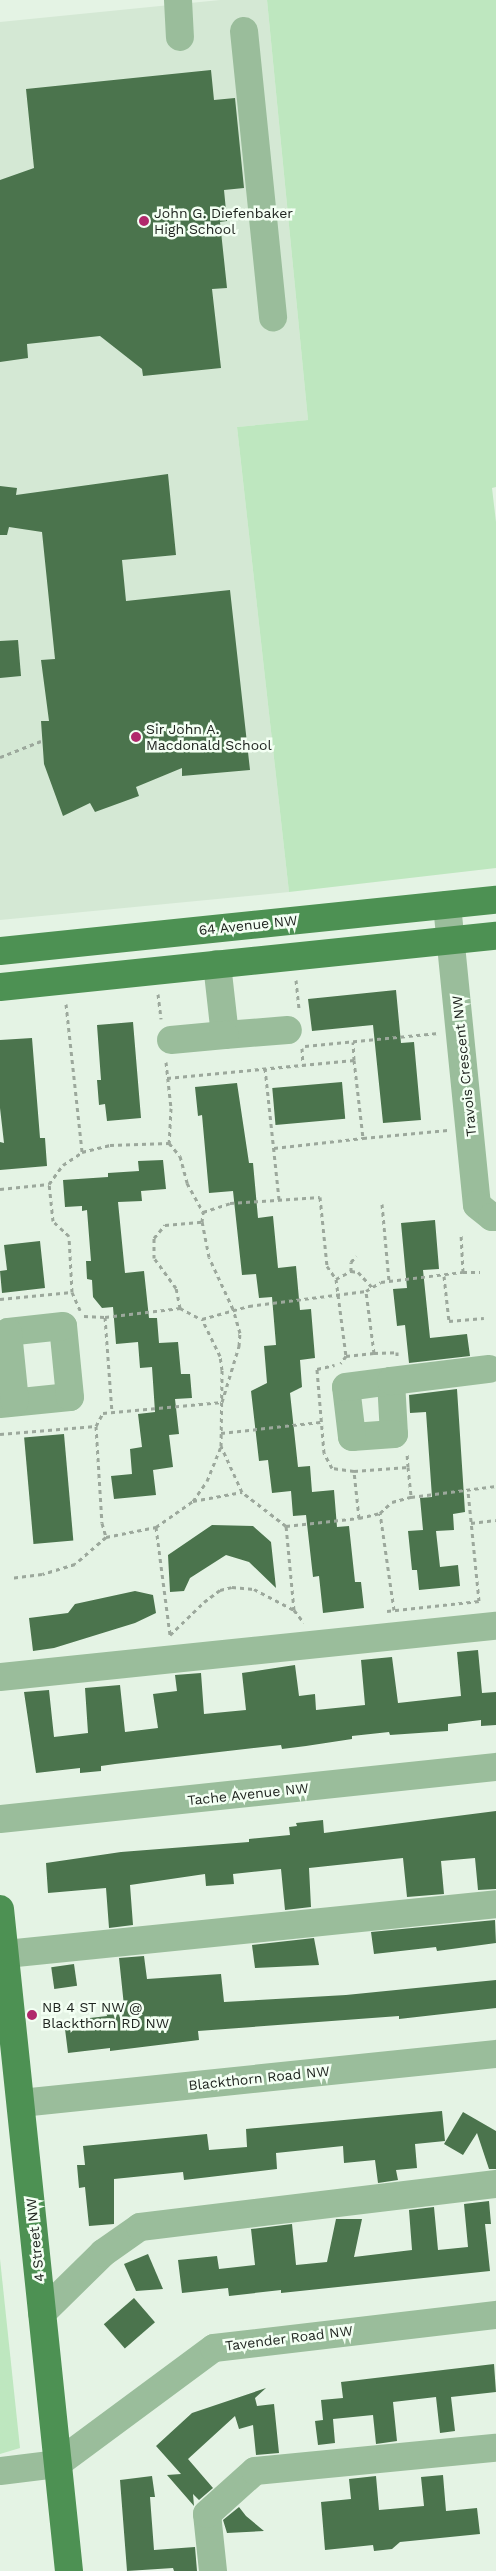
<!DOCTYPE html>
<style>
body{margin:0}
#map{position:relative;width:496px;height:2571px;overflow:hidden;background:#e4f3e4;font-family:"Work Sans",sans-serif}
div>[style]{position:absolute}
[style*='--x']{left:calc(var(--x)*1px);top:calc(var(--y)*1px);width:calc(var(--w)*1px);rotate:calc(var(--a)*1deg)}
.built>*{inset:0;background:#d4e8d4}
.green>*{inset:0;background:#bee7bf}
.building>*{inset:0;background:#4b744d;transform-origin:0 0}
.path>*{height:3px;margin-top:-1.5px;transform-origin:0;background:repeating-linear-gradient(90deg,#9ca89c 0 4px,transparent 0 8px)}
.minor>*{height:28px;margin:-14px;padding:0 14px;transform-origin:14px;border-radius:14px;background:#9abd9b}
.major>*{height:28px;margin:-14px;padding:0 14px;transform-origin:14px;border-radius:14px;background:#4d9153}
.dots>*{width:14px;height:14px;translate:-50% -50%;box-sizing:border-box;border:2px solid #f3fff3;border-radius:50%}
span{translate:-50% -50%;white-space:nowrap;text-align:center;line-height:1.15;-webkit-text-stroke:5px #f3fff3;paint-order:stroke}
.poi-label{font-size:14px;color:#202520}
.left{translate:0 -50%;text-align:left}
.street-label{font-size:14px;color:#202520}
</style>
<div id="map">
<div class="built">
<div style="clip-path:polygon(220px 0,267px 0,308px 420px,237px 427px,289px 892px,0 920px,0 22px)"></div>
</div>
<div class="green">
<div style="clip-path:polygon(267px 0,496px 0,496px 487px,492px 488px,496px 522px,496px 868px,289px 892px,237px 427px,308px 420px)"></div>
<div style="clip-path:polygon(0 2259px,20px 2448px,0 2454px)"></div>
</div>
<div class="building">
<div style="clip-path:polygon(211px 70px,214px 100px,235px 98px,244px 188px,224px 190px,227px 221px,220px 222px,227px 288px,212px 289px,221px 368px,143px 376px,142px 369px,100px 336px,27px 344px,28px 358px,0 362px,0 180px,34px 168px,26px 89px)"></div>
<div style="clip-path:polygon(168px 474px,176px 555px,122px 560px,126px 601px,230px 590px,250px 770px,182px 776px,182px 768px,136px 787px,139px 796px,95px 812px,90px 803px,63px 816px,44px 764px,41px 721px,49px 721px,41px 660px,55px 659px,42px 532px,9px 527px,7px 535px,0 535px,0 486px,17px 488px,16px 495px)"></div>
<div style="clip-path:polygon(18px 640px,21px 676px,0 678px,0 641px)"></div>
<div style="clip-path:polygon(396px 990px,401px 1043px,414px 1042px,421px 1120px,383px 1123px,373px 1025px,312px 1031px,308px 999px)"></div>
<div style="clip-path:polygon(133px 1022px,141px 1118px,107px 1121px,105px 1104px,99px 1105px,97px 1080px,101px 1080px,97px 1025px)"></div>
<div style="clip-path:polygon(32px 1038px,40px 1138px,45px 1138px,47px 1166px,0 1170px,0 1142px,4px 1143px,0 1108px,0 1040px)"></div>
<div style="left:342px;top:1082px;width:37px;height:70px;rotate:85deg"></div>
<div style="clip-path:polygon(237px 1083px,249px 1163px,253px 1163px,258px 1218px,273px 1216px,278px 1268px,296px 1266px,300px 1310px,311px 1309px,315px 1358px,300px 1360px,302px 1387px,290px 1393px,298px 1467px,310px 1466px,312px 1492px,334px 1490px,337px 1527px,349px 1526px,355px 1582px,361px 1582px,364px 1608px,323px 1613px,319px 1576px,313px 1577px,306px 1515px,293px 1516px,291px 1491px,272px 1493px,268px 1460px,259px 1461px,251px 1391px,267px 1383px,264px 1346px,276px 1345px,272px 1297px,259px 1298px,256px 1274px,242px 1275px,233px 1191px,209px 1193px,202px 1115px,198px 1116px,195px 1087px)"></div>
<div style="clip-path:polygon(163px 1160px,166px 1189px,141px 1191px,142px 1201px,118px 1202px,125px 1273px,144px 1271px,149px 1318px,157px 1318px,159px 1343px,178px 1342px,181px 1374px,190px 1374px,192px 1398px,175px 1399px,179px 1434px,169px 1435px,173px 1467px,153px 1470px,156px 1495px,114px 1499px,111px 1476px,132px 1474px,130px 1449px,142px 1447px,138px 1414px,155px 1412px,152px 1367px,140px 1368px,138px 1342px,116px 1344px,113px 1307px,102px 1308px,93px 1297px,92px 1280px,87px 1279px,86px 1261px,91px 1261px,87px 1210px,82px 1211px,82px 1206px,65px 1207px,63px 1180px,108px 1177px,108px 1173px,139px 1171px,138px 1161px)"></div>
<div style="clip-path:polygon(435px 1220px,439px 1269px,423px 1270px,430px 1338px,467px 1334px,470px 1356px,409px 1363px,405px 1325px,397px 1326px,393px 1289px,407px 1288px,401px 1223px)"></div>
<div style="clip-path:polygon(40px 1241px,45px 1288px,2px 1293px,0 1271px,7px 1270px,4px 1245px)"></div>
<div style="clip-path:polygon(457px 1389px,465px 1512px,453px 1514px,454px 1530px,436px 1531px,440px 1567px,458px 1565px,460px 1586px,419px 1590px,417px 1570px,412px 1570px,408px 1531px,423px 1530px,420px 1498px,432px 1497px,426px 1412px,410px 1413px,409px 1395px)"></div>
<div style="left:64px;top:1434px;width:107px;height:40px;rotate:85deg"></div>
<div style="clip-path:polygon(212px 1525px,253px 1526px,271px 1542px,276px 1588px,249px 1562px,226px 1555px,190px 1578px,184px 1591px,170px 1592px,168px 1555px)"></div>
<div style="clip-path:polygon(135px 1591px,153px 1595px,156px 1613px,135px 1623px,54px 1648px,33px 1651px,29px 1618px,68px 1613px,75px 1604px)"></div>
<div style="clip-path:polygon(478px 1650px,482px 1693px,496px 1692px,496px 1725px,481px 1726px,481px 1720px,448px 1724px,448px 1731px,390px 1735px,389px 1732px,352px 1736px,352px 1739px,306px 1746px,282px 1749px,281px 1745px,115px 1764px,101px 1766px,101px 1771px,80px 1773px,80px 1768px,36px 1773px,24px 1692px,49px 1690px,54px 1737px,88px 1733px,85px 1688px,120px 1685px,125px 1732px,158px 1728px,153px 1694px,177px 1691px,175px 1675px,201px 1673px,204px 1714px,246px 1710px,242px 1673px,295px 1665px,299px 1696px,315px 1694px,316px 1710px,365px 1705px,361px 1660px,392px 1657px,398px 1703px,461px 1696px,457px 1652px)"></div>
<div style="clip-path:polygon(496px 1811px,496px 1889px,478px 1890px,475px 1858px,441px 1861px,444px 1894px,407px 1897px,403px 1858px,309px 1868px,311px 1907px,285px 1910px,281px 1869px,233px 1874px,234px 1884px,206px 1886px,205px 1874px,130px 1885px,133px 1925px,109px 1928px,106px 1888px,48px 1893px,46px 1863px,121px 1852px,249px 1842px,249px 1839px,290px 1835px,289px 1827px,297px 1826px,296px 1823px,323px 1820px,324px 1833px)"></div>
<div style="clip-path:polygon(495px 1920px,496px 1943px,437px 1951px,436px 1947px,374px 1954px,371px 1932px)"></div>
<div style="clip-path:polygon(314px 1938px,319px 1965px,255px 1968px,252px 1945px)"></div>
<div style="clip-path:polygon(144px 1956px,147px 1979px,221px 1974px,224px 2002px,346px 1995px,496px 1980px,496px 2008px,399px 2019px,399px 2016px,198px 2031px,199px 2040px,110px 2051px,110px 2048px,68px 2053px,64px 2021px,107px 2016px,106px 2008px,124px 2006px,119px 1958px)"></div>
<div style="left:74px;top:1964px;width:22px;height:23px;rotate:82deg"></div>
<div style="clip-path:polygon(442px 2111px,445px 2141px,415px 2144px,417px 2168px,396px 2170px,398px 2180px,378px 2183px,375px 2160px,344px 2163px,343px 2146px,276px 2153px,277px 2169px,184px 2180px,183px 2172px,114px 2179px,114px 2224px,89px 2226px,85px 2187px,79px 2188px,77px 2165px,85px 2165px,83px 2146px,207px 2134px,209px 2150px,247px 2147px,246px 2129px)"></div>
<div style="clip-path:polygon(463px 2112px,496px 2131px,496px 2169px,489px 2169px,477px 2133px,463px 2155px,444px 2144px)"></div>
<div style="clip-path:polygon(489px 2201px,491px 2224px,485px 2224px,490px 2271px,281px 2293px,281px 2290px,229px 2296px,228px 2288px,182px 2293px,178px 2260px,217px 2256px,219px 2269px,255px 2265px,251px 2229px,292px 2224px,296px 2265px,327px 2262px,336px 2219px,362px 2219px,354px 2257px,412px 2250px,409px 2210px,434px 2207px,438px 2250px,468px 2247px,464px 2204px)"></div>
<div style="clip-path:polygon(148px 2254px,163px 2289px,136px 2291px,124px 2264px)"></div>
<div style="left:134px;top:2298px;width:32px;height:40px;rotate:49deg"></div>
<div style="clip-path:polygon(494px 2364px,496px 2392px,451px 2397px,455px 2431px,440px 2433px,436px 2397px,393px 2402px,397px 2441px,376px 2444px,373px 2415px,333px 2419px,335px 2443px,318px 2445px,315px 2421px,323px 2420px,321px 2400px,343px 2398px,341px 2382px)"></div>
<div style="clip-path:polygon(266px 2388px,255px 2398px,257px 2406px,274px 2404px,279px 2453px,256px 2455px,253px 2425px,239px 2429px,235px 2416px,188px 2459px,213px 2488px,199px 2500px,193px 2494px,194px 2506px,167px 2475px,181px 2474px,156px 2446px,192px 2413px)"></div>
<div style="clip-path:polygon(443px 2475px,446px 2511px,477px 2508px,480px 2534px,400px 2542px,392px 2549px,374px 2551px,373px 2545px,325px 2550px,321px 2502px,351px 2499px,349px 2479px,376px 2476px,379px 2510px,424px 2506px,421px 2477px)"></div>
<div style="clip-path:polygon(152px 2476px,155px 2497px,150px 2497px,154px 2550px,195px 2547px,197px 2571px,174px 2571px,173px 2568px,127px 2571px,120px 2480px)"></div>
<div style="clip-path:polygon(239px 2507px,246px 2516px,264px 2531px,227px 2533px,223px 2520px)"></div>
</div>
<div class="path">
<div style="--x:0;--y:757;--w:44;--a:-21.3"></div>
<div style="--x:296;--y:980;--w:29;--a:84"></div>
<div style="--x:158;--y:994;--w:25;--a:83"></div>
<div style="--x:66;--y:1004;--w:149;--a:83.8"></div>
<div style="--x:305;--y:1046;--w:134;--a:-5.6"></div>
<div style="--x:302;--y:1048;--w:17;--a:87"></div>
<div style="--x:354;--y:1060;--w:79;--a:83.4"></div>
<div style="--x:363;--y:1138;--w:85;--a:-5.4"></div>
<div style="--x:166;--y:1062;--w:46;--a:83.8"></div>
<div style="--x:171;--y:1108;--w:35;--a:93"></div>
<div style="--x:169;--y:1143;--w:17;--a:50"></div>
<div style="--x:180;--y:1156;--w:28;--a:75"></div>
<div style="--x:187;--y:1183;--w:33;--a:61"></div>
<div style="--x:203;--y:1212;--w:28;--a:-18"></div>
<div style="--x:230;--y:1203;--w:90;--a:-3.8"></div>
<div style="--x:320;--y:1197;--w:69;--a:84.2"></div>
<div style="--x:327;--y:1266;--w:16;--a:55"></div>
<div style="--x:336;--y:1279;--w:78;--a:82.6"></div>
<div style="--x:346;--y:1356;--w:9;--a:126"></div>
<div style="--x:265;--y:1068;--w:132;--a:83.9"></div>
<div style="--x:167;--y:1078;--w:188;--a:-5.5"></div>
<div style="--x:354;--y:1060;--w:18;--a:-93"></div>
<div style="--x:274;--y:1148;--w:90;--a:-6.4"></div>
<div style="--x:0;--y:1189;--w:49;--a:-5.8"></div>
<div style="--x:382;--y:1204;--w:77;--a:84.8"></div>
<div style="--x:351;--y:1271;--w:7;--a:8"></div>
<div style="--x:358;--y:1272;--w:21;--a:47"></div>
<div style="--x:463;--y:1272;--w:17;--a:0"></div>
<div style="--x:444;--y:1276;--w:45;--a:83.7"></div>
<div style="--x:449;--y:1321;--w:35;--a:-5"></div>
<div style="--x:336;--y:1279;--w:17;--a:-28"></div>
<div style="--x:351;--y:1271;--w:9;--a:-90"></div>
<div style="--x:351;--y:1262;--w:8;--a:-50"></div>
<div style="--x:72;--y:1292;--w:20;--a:66"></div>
<div style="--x:0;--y:1299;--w:72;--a:-5.6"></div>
<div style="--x:72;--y:1292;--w:56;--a:-93.1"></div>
<div style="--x:69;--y:1236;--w:22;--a:-137"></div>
<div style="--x:53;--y:1221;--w:37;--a:-96"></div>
<div style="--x:49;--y:1184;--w:24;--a:-54"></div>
<div style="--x:63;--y:1165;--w:23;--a:-34"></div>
<div style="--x:82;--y:1152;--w:29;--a:-14"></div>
<div style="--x:110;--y:1145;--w:59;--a:-1.9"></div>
<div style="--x:180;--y:1308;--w:24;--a:28"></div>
<div style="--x:84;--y:1316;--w:21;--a:3"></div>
<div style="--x:105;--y:1317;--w:95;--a:85.8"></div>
<div style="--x:105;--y:1317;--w:76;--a:-6.8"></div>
<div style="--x:180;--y:1308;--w:20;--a:-101"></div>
<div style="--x:176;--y:1288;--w:37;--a:-126"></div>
<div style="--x:154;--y:1258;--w:20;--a:-90"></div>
<div style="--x:154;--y:1238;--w:17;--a:-50"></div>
<div style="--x:165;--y:1225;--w:37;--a:-5"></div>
<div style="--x:202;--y:1222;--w:10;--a:-84"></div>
<div style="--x:374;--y:1353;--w:23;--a:-2"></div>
<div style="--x:397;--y:1352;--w:6;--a:90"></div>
<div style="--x:346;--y:1356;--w:28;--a:-6"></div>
<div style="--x:374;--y:1353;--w:63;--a:-97.4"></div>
<div style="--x:96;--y:1426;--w:15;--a:-62"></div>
<div style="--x:103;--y:1413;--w:120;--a:-5.3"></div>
<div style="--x:222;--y:1402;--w:59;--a:-73.1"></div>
<div style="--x:239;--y:1346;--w:13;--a:-86"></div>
<div style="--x:240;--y:1333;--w:25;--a:-106"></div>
<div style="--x:233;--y:1309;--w:57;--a:-114.8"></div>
<div style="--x:209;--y:1257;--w:36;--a:-101"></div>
<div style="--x:221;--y:1433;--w:100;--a:-6.3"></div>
<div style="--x:0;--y:1434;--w:96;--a:-4.8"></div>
<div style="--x:96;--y:1426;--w:97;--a:86.5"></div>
<div style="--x:102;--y:1523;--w:15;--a:74"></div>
<div style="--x:106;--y:1537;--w:41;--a:138.9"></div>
<div style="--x:75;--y:1564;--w:34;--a:163"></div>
<div style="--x:42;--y:1574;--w:32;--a:173"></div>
<div style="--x:408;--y:1467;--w:30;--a:84"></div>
<div style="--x:411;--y:1497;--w:86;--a:-7.4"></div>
<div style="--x:354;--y:1471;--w:54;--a:-4.2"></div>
<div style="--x:408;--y:1467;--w:13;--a:-94"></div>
<div style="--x:193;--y:1501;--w:24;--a:-55"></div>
<div style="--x:207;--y:1481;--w:38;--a:-68"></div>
<div style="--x:221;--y:1446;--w:76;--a:-89.2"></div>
<div style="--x:222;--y:1370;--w:14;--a:-98"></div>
<div style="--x:220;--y:1356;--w:41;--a:-115.9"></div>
<div style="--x:202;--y:1319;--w:49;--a:-15.5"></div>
<div style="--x:249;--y:1306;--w:118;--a:-7.3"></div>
<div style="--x:366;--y:1291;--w:17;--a:-31"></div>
<div style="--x:381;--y:1282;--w:83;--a:-7"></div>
<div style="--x:463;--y:1272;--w:38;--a:-93"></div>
<div style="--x:359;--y:1518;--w:22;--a:-13"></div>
<div style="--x:471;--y:1523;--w:25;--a:-7"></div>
<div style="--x:286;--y:1526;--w:73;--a:-6.3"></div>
<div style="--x:359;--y:1518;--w:47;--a:-96.1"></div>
<div style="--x:354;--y:1471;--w:22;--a:-172"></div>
<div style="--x:332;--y:1468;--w:17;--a:-118"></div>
<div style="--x:324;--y:1453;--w:84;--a:-94.8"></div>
<div style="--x:317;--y:1369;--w:18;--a:-13"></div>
<div style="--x:156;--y:1527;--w:45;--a:-35.1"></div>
<div style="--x:193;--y:1501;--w:50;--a:-10.4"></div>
<div style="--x:106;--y:1537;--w:51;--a:-11.3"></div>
<div style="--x:156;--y:1527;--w:109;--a:82.6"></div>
<div style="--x:170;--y:1635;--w:47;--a:-44.1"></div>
<div style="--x:204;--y:1602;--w:20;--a:-37"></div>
<div style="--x:220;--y:1590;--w:12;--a:-14"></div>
<div style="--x:232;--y:1587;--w:22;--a:5"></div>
<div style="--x:254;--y:1589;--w:45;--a:27.7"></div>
<div style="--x:294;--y:1610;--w:84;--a:-95.4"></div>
<div style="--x:286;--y:1526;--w:56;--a:-142.3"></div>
<div style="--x:242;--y:1492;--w:51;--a:-114.5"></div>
<div style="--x:294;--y:1610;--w:16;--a:52"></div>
<div style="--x:394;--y:1610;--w:98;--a:-98.2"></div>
<div style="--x:380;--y:1513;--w:16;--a:-43"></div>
<div style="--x:392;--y:1502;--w:20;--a:-15"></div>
<div style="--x:387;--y:1611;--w:93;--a:-6.2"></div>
<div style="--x:479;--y:1601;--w:112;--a:-95.7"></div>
</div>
<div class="minor">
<div style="--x:178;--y:0;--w:37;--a:87"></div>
<div style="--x:244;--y:31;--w:288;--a:84.2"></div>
<div style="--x:447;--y:905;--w:301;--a:84.3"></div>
<div style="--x:477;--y:1205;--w:19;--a:39"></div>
<div style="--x:492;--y:1217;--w:4;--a:0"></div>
<div style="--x:217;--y:964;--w:71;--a:83.6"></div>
<div style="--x:225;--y:1035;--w:63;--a:-4.5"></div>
<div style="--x:171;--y:1040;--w:54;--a:-5.3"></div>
<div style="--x:391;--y:1381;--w:53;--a:86.8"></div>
<div style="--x:394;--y:1434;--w:42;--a:175.9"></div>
<div style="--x:352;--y:1437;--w:50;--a:-96.8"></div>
<div style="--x:346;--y:1387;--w:45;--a:-7.6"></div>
<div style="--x:391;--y:1381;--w:99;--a:-7"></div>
<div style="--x:0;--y:1404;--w:70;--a:-5.7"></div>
<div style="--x:70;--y:1397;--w:71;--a:-95.6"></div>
<div style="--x:63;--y:1326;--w:55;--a:173.8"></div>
<div style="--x:8;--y:1332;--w:70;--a:84.3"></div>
<div style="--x:0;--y:1677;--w:499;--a:-5.9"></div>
<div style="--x:0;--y:1819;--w:499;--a:-6"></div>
<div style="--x:6;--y:1954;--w:493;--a:-5.8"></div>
<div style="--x:21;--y:2103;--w:478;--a:-5.9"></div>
<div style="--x:42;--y:2313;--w:86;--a:-44.5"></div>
<div style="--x:103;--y:2253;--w:45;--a:-35.1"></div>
<div style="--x:140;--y:2227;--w:359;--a:-6.9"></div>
<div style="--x:0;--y:2471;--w:57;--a:-7"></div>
<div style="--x:57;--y:2464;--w:195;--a:-36.5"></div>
<div style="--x:214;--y:2348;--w:284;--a:-6.7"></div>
<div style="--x:213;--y:2571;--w:57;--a:-96"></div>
<div style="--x:207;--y:2514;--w:64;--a:-41.9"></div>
<div style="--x:255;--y:2471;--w:242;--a:-5.5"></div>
</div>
<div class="major">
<div style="--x:0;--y:951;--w:499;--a:-5.9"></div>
<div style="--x:0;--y:987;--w:499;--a:-5.9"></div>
<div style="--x:0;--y:1909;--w:666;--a:84.05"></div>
</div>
<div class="dots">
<div style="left:144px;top:221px;background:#b1296c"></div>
<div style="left:136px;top:737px;background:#b1296c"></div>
<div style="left:32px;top:2015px;background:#b1296c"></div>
</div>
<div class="poi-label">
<span class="left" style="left:154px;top:221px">John G. Diefenbaker<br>High School</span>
<span class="left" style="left:146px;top:737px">Sir John A.<br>Macdonald School</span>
<span class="left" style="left:42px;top:2015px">NB 4 ST NW @<br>Blackthorn RD NW</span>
</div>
<div class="street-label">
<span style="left:248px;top:925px;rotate:-6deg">64 Avenue NW</span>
<span style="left:464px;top:1066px;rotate:-96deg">Travois Crescent NW</span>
<span style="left:248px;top:1794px;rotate:-6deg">Tache Avenue NW</span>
<span style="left:259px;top:2078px;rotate:-6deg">Blackthorn Road NW</span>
<span style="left:35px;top:2240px;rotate:-96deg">4 Street NW</span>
<span style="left:289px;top:2338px;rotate:-7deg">Tavender Road NW</span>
</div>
</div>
